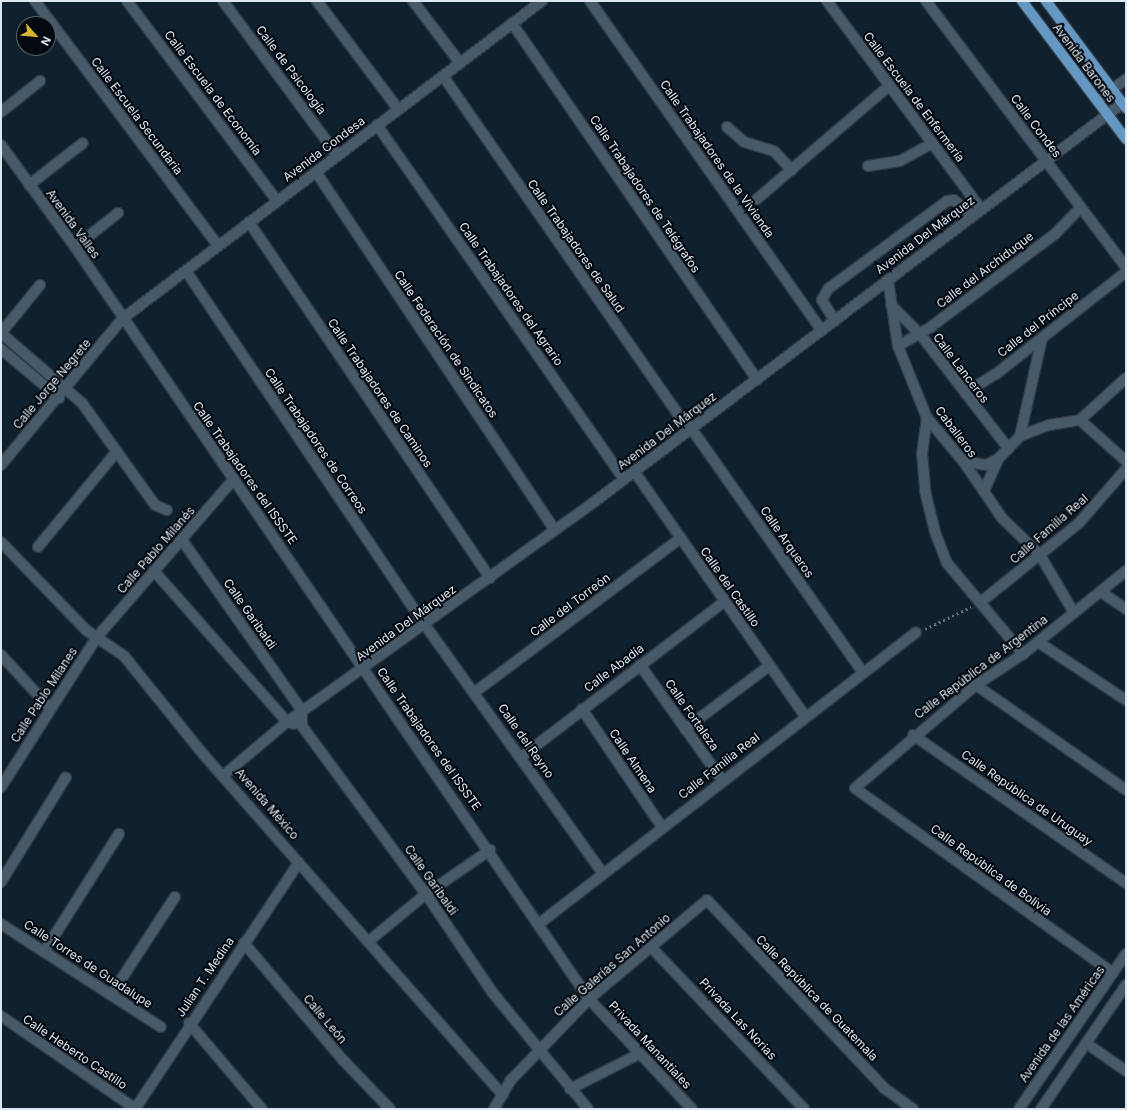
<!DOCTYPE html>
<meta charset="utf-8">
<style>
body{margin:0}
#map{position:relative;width:1127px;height:1110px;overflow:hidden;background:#0f212e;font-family:Inter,sans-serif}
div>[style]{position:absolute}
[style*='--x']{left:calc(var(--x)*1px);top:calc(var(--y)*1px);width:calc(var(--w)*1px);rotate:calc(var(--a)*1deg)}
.path>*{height:2.5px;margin-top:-1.25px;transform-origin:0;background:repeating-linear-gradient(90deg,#5e6e79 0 2px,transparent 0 5px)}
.roads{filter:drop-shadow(1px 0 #303b46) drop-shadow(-1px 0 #303b46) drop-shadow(0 1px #303b46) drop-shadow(0 -1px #303b46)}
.minor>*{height:10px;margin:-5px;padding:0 5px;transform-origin:5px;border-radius:5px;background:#475a6a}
.major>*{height:10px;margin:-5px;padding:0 5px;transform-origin:5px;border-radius:5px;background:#6498c3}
span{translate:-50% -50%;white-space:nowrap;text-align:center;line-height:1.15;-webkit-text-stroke:4px #04090f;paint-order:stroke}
.street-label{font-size:12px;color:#dce7f1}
.frame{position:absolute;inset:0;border:2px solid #dce7f1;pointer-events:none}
.north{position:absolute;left:16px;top:16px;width:40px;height:40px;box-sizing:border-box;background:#04090f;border:1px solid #5a6269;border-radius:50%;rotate:117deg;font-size:11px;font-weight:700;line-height:16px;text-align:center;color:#dce7f1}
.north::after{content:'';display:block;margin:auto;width:14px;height:18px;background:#d5b534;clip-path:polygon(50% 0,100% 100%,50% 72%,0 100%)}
</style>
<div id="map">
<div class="path">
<div style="--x:925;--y:629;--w:51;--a:-25.6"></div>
</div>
<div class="roads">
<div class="minor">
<div style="--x:35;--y:1;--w:306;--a:53.2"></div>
<div style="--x:127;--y:1;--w:250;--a:53.1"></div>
<div style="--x:223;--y:1;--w:192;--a:53.5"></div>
<div style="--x:317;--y:1;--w:135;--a:53.1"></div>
<div style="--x:413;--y:1;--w:78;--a:52.8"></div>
<div style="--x:590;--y:1;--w:403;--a:54.9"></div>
<div style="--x:827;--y:1;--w:259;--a:53.5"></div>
<div style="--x:926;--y:1;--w:333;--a:53.1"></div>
<div style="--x:512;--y:23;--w:433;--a:55.5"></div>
<div style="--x:443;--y:76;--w:417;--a:55.2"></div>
<div style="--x:681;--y:419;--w:13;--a:42"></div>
<div style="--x:691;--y:428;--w:297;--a:54.9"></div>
<div style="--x:1097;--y:101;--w:36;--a:-37"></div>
<div style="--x:1;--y:112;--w:50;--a:-38.5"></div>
<div style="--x:377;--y:125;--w:432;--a:55.1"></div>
<div style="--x:727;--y:127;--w:23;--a:41"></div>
<div style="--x:744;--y:142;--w:31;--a:17"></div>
<div style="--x:774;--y:151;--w:26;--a:47"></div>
<div style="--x:1;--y:145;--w:126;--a:54"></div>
<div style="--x:75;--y:247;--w:911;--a:55.65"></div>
<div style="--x:589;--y:999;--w:151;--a:46.9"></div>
<div style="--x:868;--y:166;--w:32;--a:-9"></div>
<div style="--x:900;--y:161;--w:37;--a:-29"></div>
<div style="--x:316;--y:172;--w:430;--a:56.3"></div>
<div style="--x:29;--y:185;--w:68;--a:-37.9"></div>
<div style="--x:757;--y:199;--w:174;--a:-40.6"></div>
<div style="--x:249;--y:222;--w:430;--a:55.9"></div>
<div style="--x:75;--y:247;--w:55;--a:-38.3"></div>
<div style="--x:186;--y:271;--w:427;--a:56"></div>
<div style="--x:425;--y:625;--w:306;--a:54.4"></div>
<div style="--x:888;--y:280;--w:67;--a:81.4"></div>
<div style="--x:898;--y:346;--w:78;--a:68.1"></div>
<div style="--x:927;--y:418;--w:56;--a:50.1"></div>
<div style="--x:963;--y:461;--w:69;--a:55.6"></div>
<div style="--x:1002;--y:518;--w:53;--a:44.2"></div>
<div style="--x:1040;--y:555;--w:67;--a:59.6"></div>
<div style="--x:891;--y:305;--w:41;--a:45"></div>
<div style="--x:920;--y:334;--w:145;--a:52.3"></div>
<div style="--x:835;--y:321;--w:25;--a:-122"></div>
<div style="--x:822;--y:300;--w:13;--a:-61"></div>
<div style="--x:828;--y:289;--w:148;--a:-36.5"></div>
<div style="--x:947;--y:201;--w:7;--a:-8"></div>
<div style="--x:954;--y:200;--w:23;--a:40"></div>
<div style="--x:1;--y:333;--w:107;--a:40.8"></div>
<div style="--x:82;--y:403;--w:125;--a:54.4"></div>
<div style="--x:155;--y:505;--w:13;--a:23"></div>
<div style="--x:1;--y:333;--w:62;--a:-50.9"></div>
<div style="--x:898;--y:346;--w:39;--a:-30"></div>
<div style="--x:932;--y:326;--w:154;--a:-36.8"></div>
<div style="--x:1055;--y:234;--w:37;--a:-46"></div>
<div style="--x:1;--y:349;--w:76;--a:40.2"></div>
<div style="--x:965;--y:393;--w:36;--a:-32"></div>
<div style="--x:996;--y:374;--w:165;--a:-38.1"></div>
<div style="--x:927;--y:418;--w:35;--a:98"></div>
<div style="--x:922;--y:453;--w:38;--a:85"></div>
<div style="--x:925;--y:491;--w:42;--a:76.3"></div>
<div style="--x:935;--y:532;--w:33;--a:69"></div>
<div style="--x:947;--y:563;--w:119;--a:50.1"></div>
<div style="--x:1080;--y:420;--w:62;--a:41.7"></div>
<div style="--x:1020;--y:436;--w:100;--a:-77.3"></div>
<div style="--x:963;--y:461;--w:23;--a:10"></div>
<div style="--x:986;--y:465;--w:13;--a:-27"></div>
<div style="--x:998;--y:459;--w:32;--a:-46"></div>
<div style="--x:1020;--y:436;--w:31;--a:-21"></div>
<div style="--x:1049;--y:425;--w:31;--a:-9"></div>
<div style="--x:1080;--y:420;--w:62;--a:-42.4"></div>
<div style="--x:1;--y:465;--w:190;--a:-50.3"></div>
<div style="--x:122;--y:319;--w:527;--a:-37.13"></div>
<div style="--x:634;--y:471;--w:299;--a:55.1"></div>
<div style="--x:984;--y:491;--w:35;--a:-66"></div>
<div style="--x:182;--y:540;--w:209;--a:54.9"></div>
<div style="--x:302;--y:711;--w:15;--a:90"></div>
<div style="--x:302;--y:726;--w:209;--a:53.6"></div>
<div style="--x:426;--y:894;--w:118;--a:56"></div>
<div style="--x:492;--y:992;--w:151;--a:50.6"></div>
<div style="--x:1;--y:542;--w:122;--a:46"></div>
<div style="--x:86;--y:630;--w:46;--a:34.4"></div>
<div style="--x:124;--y:656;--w:126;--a:51.1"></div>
<div style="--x:203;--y:754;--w:454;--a:48.7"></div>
<div style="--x:38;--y:547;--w:124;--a:-50.5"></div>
<div style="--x:154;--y:571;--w:201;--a:48.6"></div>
<div style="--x:287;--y:722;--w:7;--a:16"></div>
<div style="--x:1101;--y:592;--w:30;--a:34"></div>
<div style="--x:982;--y:601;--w:124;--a:-38.8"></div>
<div style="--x:1079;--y:523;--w:72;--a:-49"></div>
<div style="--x:1038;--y:642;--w:105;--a:33.4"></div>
<div style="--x:1;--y:655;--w:72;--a:47.2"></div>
<div style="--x:640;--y:665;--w:141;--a:54.5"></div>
<div style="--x:976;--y:685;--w:183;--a:35"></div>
<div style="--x:475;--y:692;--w:257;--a:-36.8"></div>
<div style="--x:582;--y:709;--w:143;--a:55.9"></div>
<div style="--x:685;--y:729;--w:105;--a:-36.9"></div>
<div style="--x:913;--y:735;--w:259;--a:34.8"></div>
<div style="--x:521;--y:757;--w:255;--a:-37.4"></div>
<div style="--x:224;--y:775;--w:82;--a:-40.1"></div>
<div style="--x:287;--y:722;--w:378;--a:-35.6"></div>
<div style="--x:594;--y:502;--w:663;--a:-37.03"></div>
<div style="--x:1;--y:787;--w:178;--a:-57.4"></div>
<div style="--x:97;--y:637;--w:209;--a:-49.1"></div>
<div style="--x:1;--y:882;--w:123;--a:-58.2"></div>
<div style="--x:540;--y:923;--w:475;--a:-37.7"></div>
<div style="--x:1;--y:924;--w:190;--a:32.8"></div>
<div style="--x:369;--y:941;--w:74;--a:-39.5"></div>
<div style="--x:426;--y:894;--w:78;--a:-34.5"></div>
<div style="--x:244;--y:943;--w:153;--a:49.8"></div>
<div style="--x:343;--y:1060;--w:68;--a:46.2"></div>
<div style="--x:651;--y:947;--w:223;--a:46.6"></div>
<div style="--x:44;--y:952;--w:140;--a:-57.6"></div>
<div style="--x:1113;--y:973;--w:317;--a:-144.4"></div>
<div style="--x:855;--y:788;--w:159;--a:-40.4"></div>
<div style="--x:976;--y:685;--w:56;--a:-33.4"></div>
<div style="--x:1023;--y:654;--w:132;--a:-38.9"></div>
<div style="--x:111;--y:995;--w:117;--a:-56.9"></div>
<div style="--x:1;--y:1016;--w:164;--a:34.6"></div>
<div style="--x:189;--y:1023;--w:113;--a:49.7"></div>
<div style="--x:1086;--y:1043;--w:49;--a:35"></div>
<div style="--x:570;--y:1089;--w:77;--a:-26.9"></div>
<div style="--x:135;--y:1109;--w:296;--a:-56.4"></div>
<div style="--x:494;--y:1109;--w:34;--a:-60"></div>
<div style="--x:511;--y:1080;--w:112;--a:-46.1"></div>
<div style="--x:589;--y:999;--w:154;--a:-40"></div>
<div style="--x:707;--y:900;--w:258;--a:46.7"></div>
<div style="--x:884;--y:1088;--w:36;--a:36"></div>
<div style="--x:1019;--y:1109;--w:188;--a:-55.4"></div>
<div style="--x:1041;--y:1109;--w:150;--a:-55.6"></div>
</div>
<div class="major">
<div style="--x:1022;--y:1;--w:173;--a:53"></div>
<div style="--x:1046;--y:1;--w:134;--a:53.2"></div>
</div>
</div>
<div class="street-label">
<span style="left:1084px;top:63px;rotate:53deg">Avenida Barones</span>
<span style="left:291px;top:70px;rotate:53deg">Calle de Psicología</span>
<span style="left:213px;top:93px;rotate:53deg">Calle Escuela de Economía</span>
<span style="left:914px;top:97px;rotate:53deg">Calle Escuela de Enfermería</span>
<span style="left:137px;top:116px;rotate:53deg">Calle Escuela Secundaria</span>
<span style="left:1036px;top:126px;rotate:53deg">Calle Condes</span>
<span style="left:324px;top:149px;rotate:-37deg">Avenida Condesa</span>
<span style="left:717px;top:159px;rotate:55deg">Calle Trabajadores de la Vivienda</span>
<span style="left:645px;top:194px;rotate:56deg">Calle Trabajadores de Telégrafos</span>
<span style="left:73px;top:224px;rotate:54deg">Avenida Valles</span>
<span style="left:925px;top:235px;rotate:-37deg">Avenida Del Márquez</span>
<span style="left:576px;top:246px;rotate:55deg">Calle Trabajadores de Salud</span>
<span style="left:985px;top:270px;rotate:-37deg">Calle del Archiduque</span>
<span style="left:511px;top:294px;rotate:55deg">Calle Trabajadores del Agrario</span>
<span style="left:1038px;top:324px;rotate:-38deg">Calle del Príncipe</span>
<span style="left:446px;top:344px;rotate:56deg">Calle Federación de Sindicatos</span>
<span style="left:961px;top:368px;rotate:53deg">Calle Lanceros</span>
<span style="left:52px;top:384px;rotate:-50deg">Calle Jorge Negrete</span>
<span style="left:380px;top:393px;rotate:56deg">Calle Trabajadores de Caminos</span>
<span style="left:667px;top:431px;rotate:-37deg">Avenida Del Márquez</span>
<span style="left:956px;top:432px;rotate:53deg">Caballeros</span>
<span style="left:316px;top:441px;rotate:56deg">Calle Trabajadores de Correos</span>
<span style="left:245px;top:473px;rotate:55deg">Calle Trabajadores del ISSSTE</span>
<span style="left:1049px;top:529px;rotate:-41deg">Calle Familia Real</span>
<span style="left:787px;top:542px;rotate:55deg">Calle Arqueros</span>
<span style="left:156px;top:550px;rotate:-49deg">Calle Pablo Milanés</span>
<span style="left:730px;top:587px;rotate:55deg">Calle del Castillo</span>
<span style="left:570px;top:605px;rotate:-37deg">Calle del Torreón</span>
<span style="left:250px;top:614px;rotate:55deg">Calle Garibaldi</span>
<span style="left:406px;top:623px;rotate:-36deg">Avenida Del Márquez</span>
<span style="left:981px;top:667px;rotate:-37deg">Calle República de Argentina</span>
<span style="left:614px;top:668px;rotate:-37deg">Calle Abadía</span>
<span style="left:44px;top:695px;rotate:-57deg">Calle Pablo Milanes</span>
<span style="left:692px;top:715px;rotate:55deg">Calle Fortaleza</span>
<span style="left:429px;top:739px;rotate:55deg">Calle Trabajadores del ISSSTE</span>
<span style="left:526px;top:741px;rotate:55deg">Calle del Reyno</span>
<span style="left:633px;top:761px;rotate:56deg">Calle Almena</span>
<span style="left:719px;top:766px;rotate:-38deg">Calle Familia Real</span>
<span style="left:1027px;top:798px;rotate:35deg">Calle República de Uruguay</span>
<span style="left:267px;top:804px;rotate:49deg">Avenida México</span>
<span style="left:991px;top:870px;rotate:36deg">Calle República de Bolivia</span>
<span style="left:431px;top:880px;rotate:55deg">Calle Garibaldi</span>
<span style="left:88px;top:964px;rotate:33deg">Calle Torres de Guadalupe</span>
<span style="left:612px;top:965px;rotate:-41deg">Calle Galerías San Antonio</span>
<span style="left:205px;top:977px;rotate:-56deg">Julian T. Medina</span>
<span style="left:817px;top:998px;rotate:46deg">Calle República de Guatemala</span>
<span style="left:325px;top:1019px;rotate:50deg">Calle León</span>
<span style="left:738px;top:1019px;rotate:47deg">Privada Las Norias</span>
<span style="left:1062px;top:1024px;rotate:-55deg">Avenida de las Américas</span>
<span style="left:650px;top:1045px;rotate:47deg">Privada Manantiales</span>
<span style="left:75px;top:1052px;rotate:34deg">Calle Heberto Castillo</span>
</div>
<div class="frame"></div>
<div class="north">N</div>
</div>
